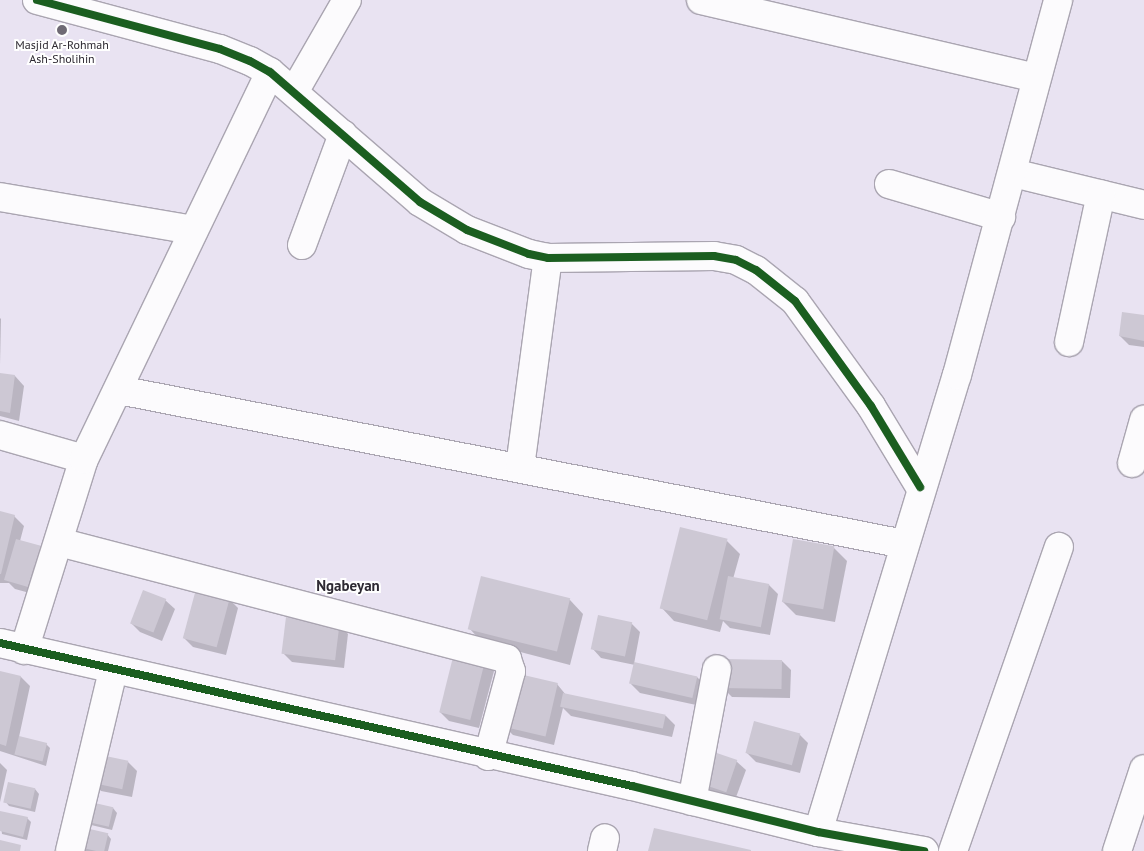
<!DOCTYPE html>
<style>
body{margin:0}
#map{position:relative;width:1144px;height:851px;overflow:hidden;background:#e9e3f2;font-family:"PT Sans",sans-serif}
div>[style]{position:absolute}
[style*='--x']{left:calc(var(--x)*1px);top:calc(var(--y)*1px);width:calc(var(--w)*1px);rotate:calc(var(--a)*1deg)}
.shadow>*{inset:0;background:#0003}
.building>*{inset:0;background:#cdc8d4;transform-origin:0 0}
.roads{filter:drop-shadow(1px 0 #aaa5b1) drop-shadow(-1px 0 #aaa5b1) drop-shadow(0 1px #aaa5b1) drop-shadow(0 -1px #aaa5b1)}
.minor>*{height:28px;margin:-14px;padding:0 14px;transform-origin:14px;border-radius:14px;background:#fcfbfd}
.cycleway>*{height:8px;margin:-4px;padding:0 4px;transform-origin:4px;border-radius:4px;background:#1b5e20}
.dots>*{width:14px;height:14px;translate:-50% -50%;box-sizing:border-box;border:2px solid #fff;border-radius:50%}
span{translate:-50% -50%;white-space:nowrap;text-align:center;line-height:1.15;-webkit-text-stroke:4px #fff;paint-order:stroke}
.poi-label{font-size:12px;color:#2d2932}
.quarter-label{font-size:15px;color:#2d2932;font-weight:700}
</style>
<div id="map">
<div class="shadow">
<div style="clip-path:polygon(1144px 316px,1144px 347px,1129px 345px,1120px 336px)"></div>
<div style="clip-path:polygon(0 318px,1px 319px,0 365px)"></div>
<div style="clip-path:polygon(0 375px,15px 376px,24px 386px,19px 421px,0 416px)"></div>
<div style="clip-path:polygon(0 513px,14px 516px,24px 526px,20px 541px,48px 549px,37px 595px,15px 589px,9px 583px,0 583px)"></div>
<div style="clip-path:polygon(726px 540px,740px 554px,733px 579px,769px 585px,778px 594px,770px 635px,730px 628px,723px 621px,720px 632px,674px 621px,661px 607px)"></div>
<div style="clip-path:polygon(833px 547px,847px 561px,835px 622px,796px 615px,782px 601px)"></div>
<div style="clip-path:polygon(482px 578px,570px 600px,583px 614px,570px 665px,482px 642px,469px 628px)"></div>
<div style="clip-path:polygon(229px 599px,238px 608px,226px 655px,193px 647px,184px 638px)"></div>
<div style="clip-path:polygon(165px 600px,175px 609px,162px 641px,140px 632px,131px 623px)"></div>
<div style="clip-path:polygon(631px 623px,640px 632px,634px 664px,697px 677px,706px 686px,701px 706px,640px 693px,631px 684px,635px 665px,601px 658px,592px 648px)"></div>
<div style="clip-path:polygon(339px 625px,348px 634px,344px 668px,292px 662px,283px 653px)"></div>
<div style="clip-path:polygon(782px 661px,791px 670px,790px 698px,732px 697px,723px 688px)"></div>
<div style="clip-path:polygon(485px 662px,494px 671px,479px 728px,449px 721px,440px 712px)"></div>
<div style="clip-path:polygon(0 672px,21px 677px,30px 686px,19px 737px,46px 744px,50px 748px,46px 766px,0 751px)"></div>
<div style="clip-path:polygon(557px 684px,566px 695px,666px 716px,675px 725px,672px 737px,571px 716px,563px 708px,554px 745px,513px 735px,504px 726px)"></div>
<div style="clip-path:polygon(799px 734px,808px 743px,800px 773px,756px 762px,747px 753px)"></div>
<div style="clip-path:polygon(736px 761px,746px 770px,735px 800px,708px 790px,699px 781px)"></div>
<div style="clip-path:polygon(128px 762px,137px 771px,132px 797px,101px 791px,92px 782px)"></div>
<div style="clip-path:polygon(0 763px,7px 770px,0 802px)"></div>
<div style="clip-path:polygon(9px 784px,35px 789px,39px 794px,35px 812px,9px 806px,5px 801px)"></div>
<div style="clip-path:polygon(113px 808px,117px 813px,112px 830px,87px 824px)"></div>
<div style="clip-path:polygon(0 818px,27px 818px,31px 822px,27px 840px,2px 834px)"></div>
<div style="clip-path:polygon(107px 834px,111px 839px,108px 851px,85px 851px,77px 846px)"></div>
</div>
<div class="building">
<div style="clip-path:polygon(1122px 312px,1144px 315px,1144px 341px,1119px 336px)"></div>
<div style="clip-path:polygon(0 373px,15px 375px,10px 413px,0 411px)"></div>
<div style="clip-path:polygon(0 511px,15px 515px,1px 574px,0 574px)"></div>
<div style="left:680px;top:527px;width:49px;height:84px;rotate:14deg"></div>
<div style="clip-path:polygon(16px 539px,49px 548px,43px 568px,34px 566px,28px 587px,4px 580px)"></div>
<div style="left:793px;top:539px;width:42px;height:64px;rotate:10deg"></div>
<div style="left:481px;top:576px;width:92px;height:55px;rotate:14deg"></div>
<div style="left:728px;top:576px;width:42px;height:44px;rotate:11deg"></div>
<div style="left:196px;top:589px;width:35px;height:51px;rotate:15deg"></div>
<div style="left:143px;top:590px;width:25px;height:36px;rotate:21deg"></div>
<div style="left:598px;top:615px;width:35px;height:35px;rotate:12deg"></div>
<div style="left:286px;top:617px;width:54px;height:37px;rotate:7deg"></div>
<div style="left:454px;top:653px;width:32px;height:61px;rotate:14deg"></div>
<div style="left:723px;top:659px;width:59px;height:29px;rotate:1deg"></div>
<div style="left:634px;top:662px;width:65px;height:22px;rotate:13deg"></div>
<div style="clip-path:polygon(0 671px,21px 676px,6px 746px,0 744px)"></div>
<div style="left:515px;top:673px;width:44px;height:55px;rotate:13deg"></div>
<div style="left:563px;top:693px;width:105px;height:14px;rotate:12deg"></div>
<div style="left:754px;top:721px;width:48px;height:33px;rotate:15deg"></div>
<div style="left:19px;top:736px;width:29px;height:19px;rotate:14deg"></div>
<div style="left:708px;top:750px;width:31px;height:34px;rotate:19deg"></div>
<div style="left:96px;top:754px;width:33px;height:29px;rotate:12deg"></div>
<div style="left:8px;top:782px;width:28px;height:21px;rotate:13deg"></div>
<div style="left:86px;top:801px;width:28px;height:20px;rotate:13deg"></div>
<div style="clip-path:polygon(0 811px,28px 817px,23px 837px,0 831px)"></div>
<div style="left:81px;top:827px;width:28px;height:20px;rotate:13deg"></div>
<div style="clip-path:polygon(654px 828px,751px 850px,751px 851px,648px 851px)"></div>
<div style="clip-path:polygon(0 840px,21px 845px,20px 851px,0 851px)"></div>
</div>
<div class="roads">
<div class="minor">
<div style="--x:37;--y:0;--w:189;--a:15"></div>
<div style="--x:220;--y:49;--w:32;--a:22"></div>
<div style="--x:250;--y:61;--w:23;--a:29"></div>
<div style="--x:270;--y:72;--w:198;--a:40.9"></div>
<div style="--x:420;--y:202;--w:55;--a:30.8"></div>
<div style="--x:467;--y:230;--w:66;--a:21.2"></div>
<div style="--x:529;--y:254;--w:19;--a:12"></div>
<div style="--x:548;--y:258;--w:166;--a:-0.7"></div>
<div style="--x:714;--y:256;--w:22;--a:10"></div>
<div style="--x:736;--y:260;--w:22;--a:27"></div>
<div style="--x:756;--y:270;--w:50;--a:38.5"></div>
<div style="--x:795;--y:301;--w:130;--a:54.1"></div>
<div style="--x:871;--y:406;--w:95;--a:58.8"></div>
<div style="--x:701;--y:0;--w:344;--a:13.1"></div>
<div style="--x:294;--y:92;--w:106;--a:-60.1"></div>
<div style="--x:1013;--y:173;--w:135;--a:13.7"></div>
<div style="--x:889;--y:184;--w:117;--a:16.4"></div>
<div style="--x:0;--y:197;--w:196;--a:9.7"></div>
<div style="--x:302;--y:245;--w:118;--a:-69.7"></div>
<div style="--x:1069;--y:342;--w:151;--a:-77.8"></div>
<div style="--x:119;--y:390;--w:800;--a:11.1"></div>
<div style="--x:0;--y:435;--w:87;--a:15.9"></div>
<div style="--x:1132;--y:463;--w:45;--a:-74.4"></div>
<div style="--x:520;--y:467;--w:211;--a:-82.4"></div>
<div style="--x:59;--y:542;--w:463;--a:14.6"></div>
<div style="--x:507;--y:659;--w:13;--a:72"></div>
<div style="--x:511;--y:671;--w:88;--a:105.1"></div>
<div style="--x:0;--y:643;--w:648;--a:12.75"></div>
<div style="--x:632;--y:786;--w:192;--a:13.9"></div>
<div style="--x:818;--y:832;--w:108;--a:10.2"></div>
<div style="--x:24;--y:650;--w:200;--a:-72.6"></div>
<div style="--x:84;--y:459;--w:429;--a:-64.3"></div>
<div style="--x:692;--y:801;--w:134;--a:-79.3"></div>
<div style="--x:818;--y:832;--w:478;--a:-73.1"></div>
<div style="--x:957;--y:375;--w:388;--a:-74.9"></div>
<div style="--x:70;--y:851;--w:185;--a:-76.6"></div>
<div style="--x:602;--y:851;--w:13;--a:-77"></div>
<div style="--x:953;--y:851;--w:322;--a:-70.8"></div>
<div style="--x:1117;--y:851;--w:86;--a:-71.8"></div>
</div>
</div>
<div class="cycleway">
<div style="--x:37;--y:0;--w:189;--a:15"></div>
<div style="--x:220;--y:49;--w:32;--a:22"></div>
<div style="--x:250;--y:61;--w:23;--a:29"></div>
<div style="--x:270;--y:72;--w:198;--a:40.9"></div>
<div style="--x:420;--y:202;--w:55;--a:30.8"></div>
<div style="--x:467;--y:230;--w:66;--a:21.2"></div>
<div style="--x:529;--y:254;--w:19;--a:12"></div>
<div style="--x:548;--y:258;--w:166;--a:-0.7"></div>
<div style="--x:714;--y:256;--w:22;--a:10"></div>
<div style="--x:736;--y:260;--w:22;--a:27"></div>
<div style="--x:756;--y:270;--w:50;--a:38.5"></div>
<div style="--x:795;--y:301;--w:130;--a:54.1"></div>
<div style="--x:871;--y:406;--w:95;--a:58.8"></div>
<div style="--x:0;--y:643;--w:648;--a:12.75"></div>
<div style="--x:632;--y:786;--w:192;--a:13.9"></div>
<div style="--x:818;--y:832;--w:108;--a:10.2"></div>
</div>
<div class="dots">
<div style="left:62px;top:30px;background:#6f6a75"></div>
</div>
<div class="poi-label">
<span style="left:62px;top:52px">Masjid Ar-Rohmah<br>Ash-Sholihin</span>
</div>
<div class="quarter-label">
<span style="left:348px;top:586px">Ngabeyan</span>
</div>
</div>
